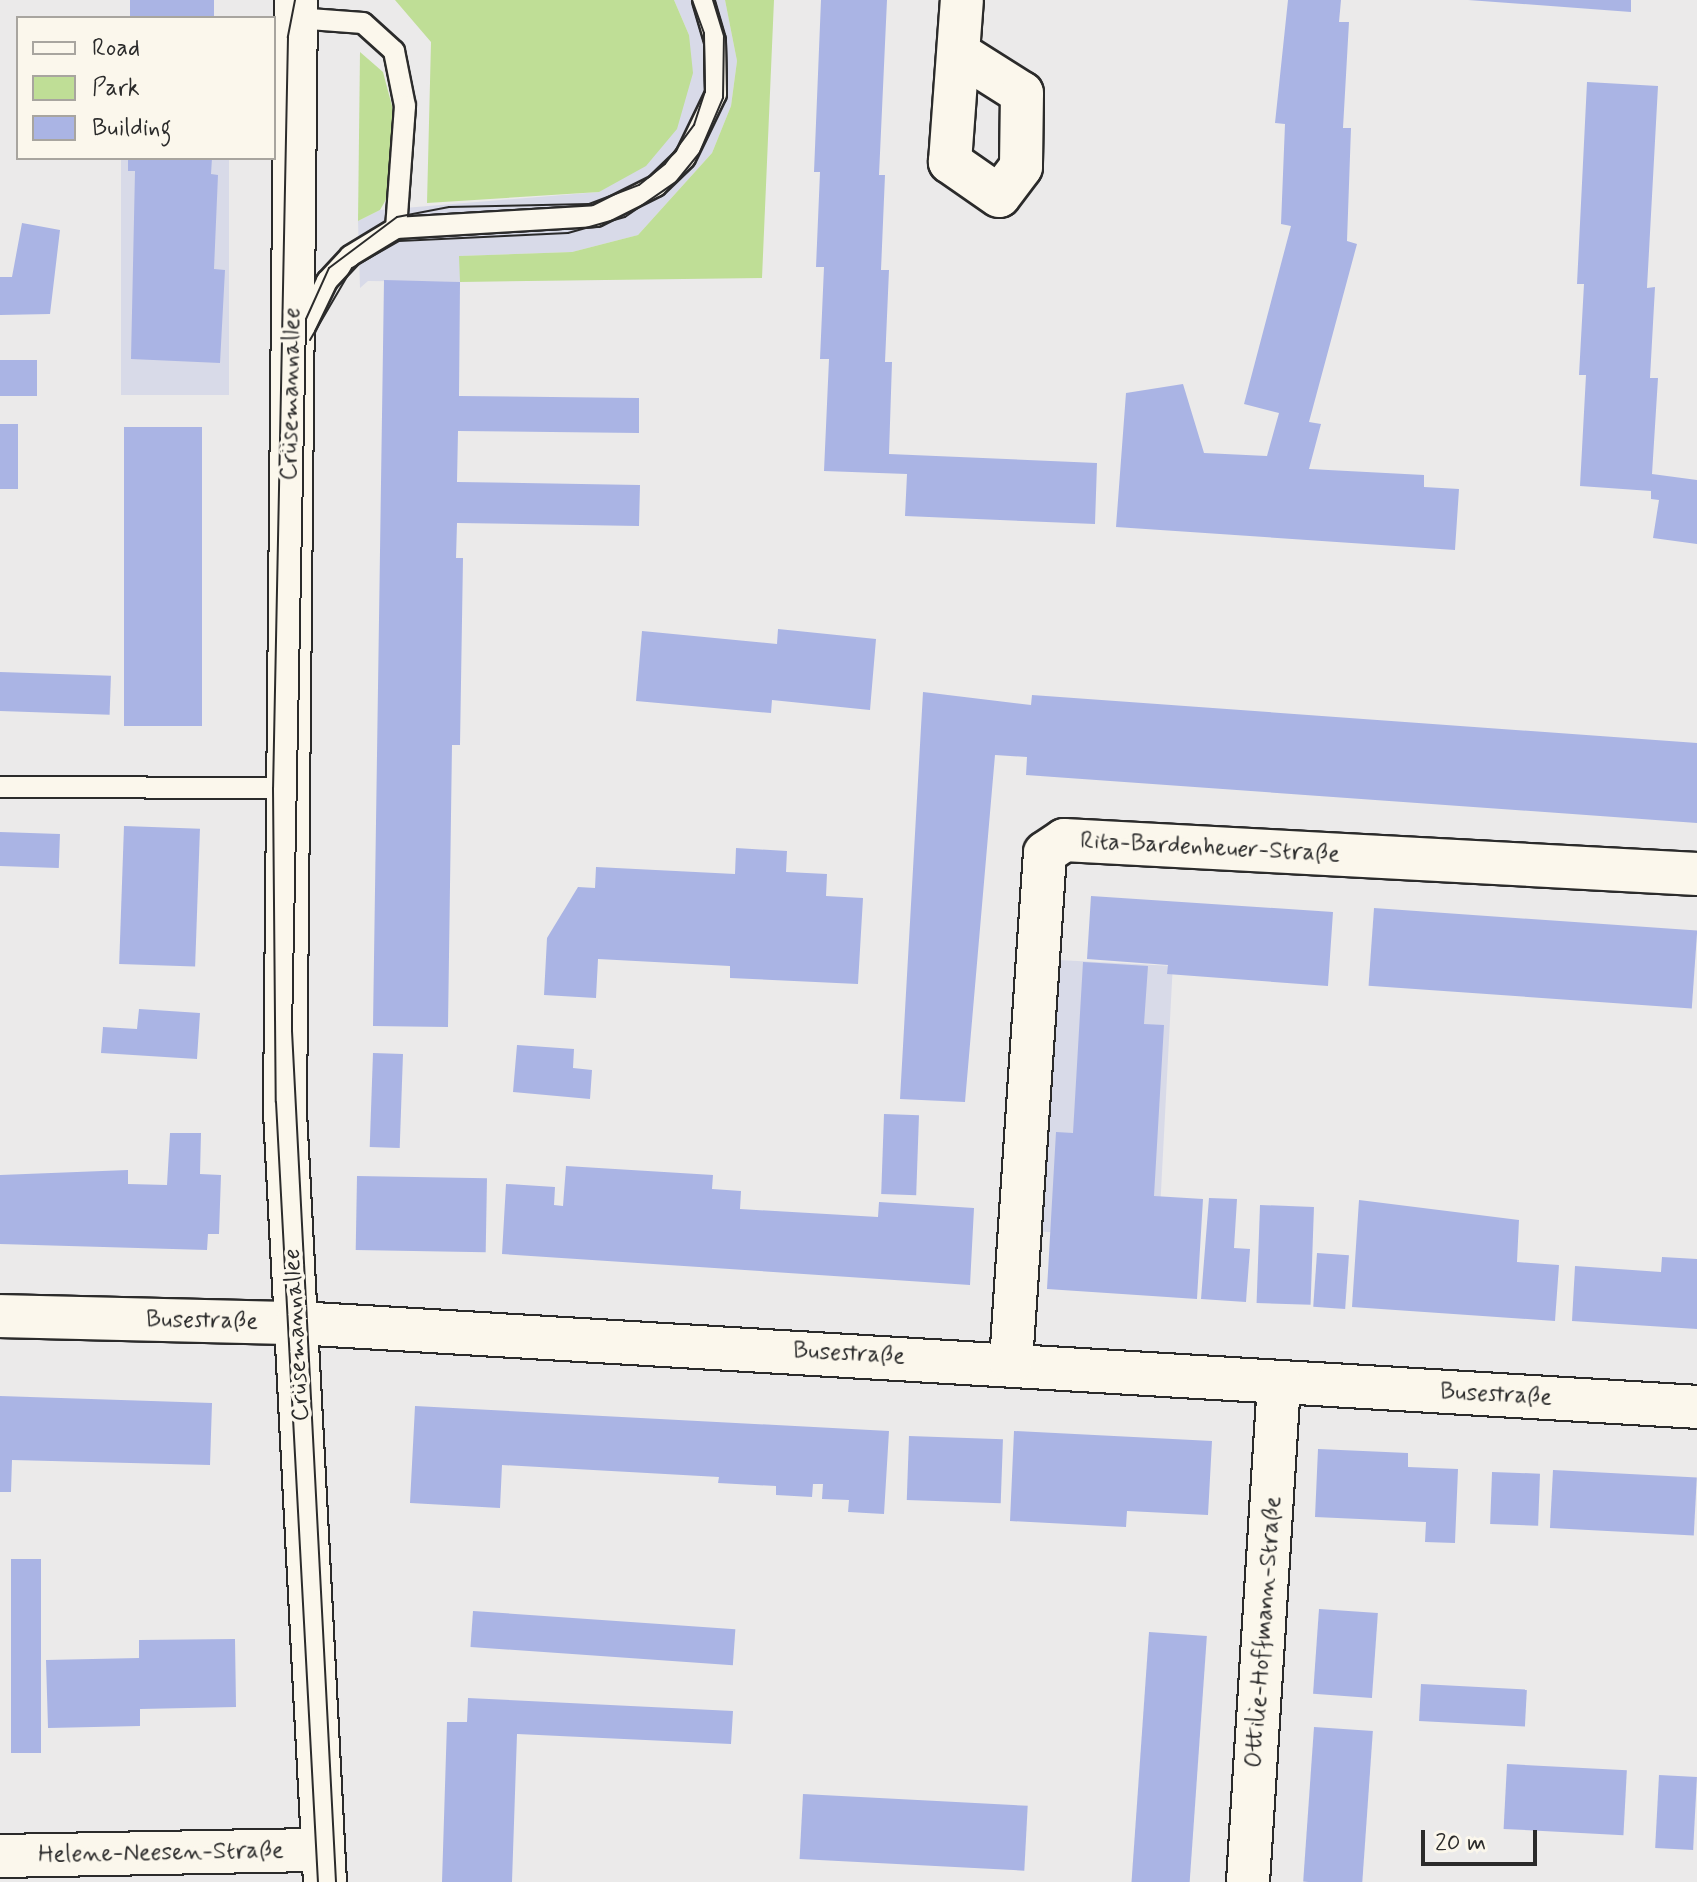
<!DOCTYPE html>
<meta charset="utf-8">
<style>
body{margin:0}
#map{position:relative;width:1697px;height:1882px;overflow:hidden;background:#ebeaea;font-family:Mynerve,sans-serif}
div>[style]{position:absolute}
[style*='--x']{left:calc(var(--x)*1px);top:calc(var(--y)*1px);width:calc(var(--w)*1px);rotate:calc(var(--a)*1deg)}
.built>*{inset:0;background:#d8dae8;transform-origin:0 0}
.green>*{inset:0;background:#bfde96}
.building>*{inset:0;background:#aab4e4;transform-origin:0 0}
.roads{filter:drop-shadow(2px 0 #2b2b2b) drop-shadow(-2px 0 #2b2b2b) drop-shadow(0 2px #2b2b2b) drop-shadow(0 -2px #2b2b2b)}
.lane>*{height:20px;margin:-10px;padding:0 10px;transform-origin:10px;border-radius:10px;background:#fbf7ec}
.street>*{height:42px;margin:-21px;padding:0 21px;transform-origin:21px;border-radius:21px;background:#fbf7ec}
.tram>*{height:2px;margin:-1px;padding:0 1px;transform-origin:1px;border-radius:1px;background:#2b2b2b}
span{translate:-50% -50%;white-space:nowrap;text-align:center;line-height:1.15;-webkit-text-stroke:7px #fbf7ec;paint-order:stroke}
.street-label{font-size:24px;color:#2b2b2b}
.legend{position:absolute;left:16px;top:16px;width:260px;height:144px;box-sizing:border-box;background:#fbf7ec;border:2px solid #a8a59f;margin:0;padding:10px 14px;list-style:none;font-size:24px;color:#2b2b2b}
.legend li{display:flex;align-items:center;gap:16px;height:40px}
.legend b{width:40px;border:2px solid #a8a59f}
.scale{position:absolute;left:1421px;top:1830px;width:116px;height:36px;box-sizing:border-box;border:4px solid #2b2b2b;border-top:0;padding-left:10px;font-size:24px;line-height:28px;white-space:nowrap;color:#2b2b2b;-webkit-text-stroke:6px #fbf7ec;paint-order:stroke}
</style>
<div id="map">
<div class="built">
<div style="clip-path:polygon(674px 0,725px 0,737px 61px,731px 106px,712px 153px,638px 235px,572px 252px,460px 256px,460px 282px,368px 281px,360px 288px,358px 221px,380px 210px,599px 192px,689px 35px)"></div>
<div style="left:121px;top:158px;width:108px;height:237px"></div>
<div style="left:1039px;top:959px;width:134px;height:272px;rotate:3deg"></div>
</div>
<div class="green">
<div style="clip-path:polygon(395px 0,674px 0,689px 35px,693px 73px,677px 129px,646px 166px,599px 192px,427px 203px,431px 42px)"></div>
<div style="clip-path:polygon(725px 0,774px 0,762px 278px,460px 282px,459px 256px,572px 252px,638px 235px,712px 153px,731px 106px,737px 61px)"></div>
<div style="clip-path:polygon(360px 52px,383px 72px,396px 121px,388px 196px,380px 210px,358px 221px)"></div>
</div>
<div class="building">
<div style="left:130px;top:0;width:84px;height:18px"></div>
<div style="clip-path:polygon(821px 0,887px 0,879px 175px,885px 175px,881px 270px,889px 270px,885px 362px,892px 362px,889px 454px,1097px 463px,1095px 524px,905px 516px,907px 474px,824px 471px,829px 359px,820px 359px,824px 267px,816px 267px,820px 172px,814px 172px)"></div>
<div style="clip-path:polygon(1288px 0,1341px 0,1339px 22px,1349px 22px,1343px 128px,1351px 128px,1347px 241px,1357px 244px,1309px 422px,1321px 424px,1309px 469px,1424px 475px,1424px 487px,1459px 489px,1455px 550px,1116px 527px,1126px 393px,1183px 384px,1204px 453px,1267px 456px,1279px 413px,1244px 404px,1291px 226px,1281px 224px,1285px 124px,1275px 123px)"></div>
<div style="clip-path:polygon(1468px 0,1631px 0,1631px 12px)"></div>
<div style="clip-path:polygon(1587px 82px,1658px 86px,1647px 288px,1655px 287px,1650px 378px,1658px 378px,1652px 474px,1697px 480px,1697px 544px,1653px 538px,1659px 500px,1651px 499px,1651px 491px,1580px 486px,1586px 375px,1579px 375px,1584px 284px,1577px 284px)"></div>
<div style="clip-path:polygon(128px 158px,212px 158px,211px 174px,218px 175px,214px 269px,225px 270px,220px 363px,131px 359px,135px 171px,128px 171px)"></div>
<div style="clip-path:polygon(22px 223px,60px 230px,50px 314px,0 315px,0 277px,12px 277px)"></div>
<div style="clip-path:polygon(384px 280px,460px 282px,459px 396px,639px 398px,639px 433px,458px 431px,457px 482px,640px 485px,639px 526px,457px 523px,456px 558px,463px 558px,460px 745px,452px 745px,448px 1027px,373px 1026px)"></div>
<div style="left:0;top:360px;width:37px;height:36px"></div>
<div style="left:0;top:424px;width:18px;height:65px"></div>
<div style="left:124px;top:427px;width:78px;height:299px"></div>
<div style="clip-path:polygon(778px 629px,876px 639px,870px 710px,772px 700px,771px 713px,636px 701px,642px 631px,777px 644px)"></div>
<div style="left:0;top:672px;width:111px;height:39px;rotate:2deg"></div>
<div style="clip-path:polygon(923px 692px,1031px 705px,1032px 695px,1697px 743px,1697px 823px,1026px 775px,1027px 757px,995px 755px,965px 1102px,900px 1099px)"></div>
<div style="left:124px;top:826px;width:76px;height:138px;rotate:2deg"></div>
<div style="left:0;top:832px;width:60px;height:34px;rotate:2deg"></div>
<div style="clip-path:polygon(736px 848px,787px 851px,786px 872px,827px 874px,826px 896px,863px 898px,858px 984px,730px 978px,730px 966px,598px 959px,596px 998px,544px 995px,547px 938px,578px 887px,595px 888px,596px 867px,735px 874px)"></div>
<div style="clip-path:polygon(1091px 896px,1333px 912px,1328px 986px,1167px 974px,1168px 965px,1087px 959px)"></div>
<div style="left:1374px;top:908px;width:324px;height:78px;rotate:4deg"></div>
<div style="clip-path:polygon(1083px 962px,1148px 966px,1144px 1024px,1164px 1025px,1154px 1196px,1203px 1199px,1197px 1299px,1047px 1289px,1056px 1132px,1073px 1133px)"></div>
<div style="clip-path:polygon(139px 1009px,200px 1013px,197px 1059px,101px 1053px,103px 1027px,137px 1029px)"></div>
<div style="clip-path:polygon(517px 1045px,574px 1049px,573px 1068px,592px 1070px,590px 1099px,513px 1092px)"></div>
<div style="left:373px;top:1053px;width:30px;height:94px;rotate:2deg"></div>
<div style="left:884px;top:1114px;width:35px;height:80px;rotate:2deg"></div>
<div style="clip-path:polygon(170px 1133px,201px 1133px,200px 1174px,221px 1175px,219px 1234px,208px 1234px,207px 1250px,0 1244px,0 1175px,128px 1170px,128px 1184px,167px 1185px)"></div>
<div style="clip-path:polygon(566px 1166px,713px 1175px,712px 1189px,741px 1191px,740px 1209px,878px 1217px,879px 1202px,974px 1208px,970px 1285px,502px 1254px,506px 1184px,555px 1187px,554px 1205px,563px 1206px)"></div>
<div style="left:357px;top:1176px;width:130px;height:74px;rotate:1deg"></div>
<div style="clip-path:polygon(1209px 1198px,1237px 1199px,1234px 1248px,1250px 1249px,1246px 1302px,1201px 1299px)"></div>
<div style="clip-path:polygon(1359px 1200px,1519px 1220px,1517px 1262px,1559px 1265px,1555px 1321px,1352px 1307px)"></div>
<div style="left:1260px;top:1205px;width:54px;height:98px;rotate:2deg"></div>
<div style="left:1317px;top:1253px;width:32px;height:54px;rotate:4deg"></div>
<div style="clip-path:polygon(1662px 1257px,1697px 1259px,1697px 1329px,1572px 1321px,1575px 1266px,1661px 1272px)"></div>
<div style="clip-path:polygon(0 1396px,212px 1403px,210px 1465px,12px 1460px,11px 1492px,0 1492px)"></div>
<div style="clip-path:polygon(415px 1406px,889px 1431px,884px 1514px,848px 1512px,849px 1500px,822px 1499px,823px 1484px,813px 1484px,812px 1497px,776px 1495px,776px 1486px,718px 1483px,719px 1477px,502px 1465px,500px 1508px,410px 1503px)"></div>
<div style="clip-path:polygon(1014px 1431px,1212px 1441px,1208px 1515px,1127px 1511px,1126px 1527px,1010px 1521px)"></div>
<div style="left:909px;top:1436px;width:94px;height:64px;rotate:2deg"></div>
<div style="clip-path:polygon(1318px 1449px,1408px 1453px,1408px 1467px,1458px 1469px,1455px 1543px,1425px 1542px,1426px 1522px,1315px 1517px)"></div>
<div style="left:1553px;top:1470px;width:144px;height:58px;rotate:3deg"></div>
<div style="left:1492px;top:1472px;width:48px;height:52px;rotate:2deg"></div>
<div style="left:11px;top:1559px;width:30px;height:194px"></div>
<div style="left:1319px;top:1609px;width:59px;height:85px;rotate:4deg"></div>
<div style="left:473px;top:1611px;width:263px;height:36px;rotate:4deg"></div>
<div style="left:1149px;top:1632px;width:58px;height:251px;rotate:4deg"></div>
<div style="clip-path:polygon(235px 1639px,236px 1707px,140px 1709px,140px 1726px,48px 1728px,46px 1660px,139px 1658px,139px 1640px)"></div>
<div style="left:1421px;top:1684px;width:106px;height:37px;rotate:3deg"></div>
<div style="clip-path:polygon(468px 1698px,733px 1711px,731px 1744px,517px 1734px,512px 1882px,442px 1882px,447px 1722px,467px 1722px)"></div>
<div style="left:1314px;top:1727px;width:59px;height:155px;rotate:4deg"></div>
<div style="left:1507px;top:1764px;width:120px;height:65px;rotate:3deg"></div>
<div style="left:1659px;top:1775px;width:38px;height:73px;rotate:3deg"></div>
<div style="left:803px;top:1794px;width:225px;height:65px;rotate:3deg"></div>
</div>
<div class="roads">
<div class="lane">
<div style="--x:296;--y:18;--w:67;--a:4.3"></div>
<div style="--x:363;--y:23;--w:42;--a:42.1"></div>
<div style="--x:394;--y:51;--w:56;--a:78.7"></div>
<div style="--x:405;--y:106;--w:122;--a:94.2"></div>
<div style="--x:302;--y:333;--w:58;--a:-64.3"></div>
<div style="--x:327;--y:281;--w:34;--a:-47"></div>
<div style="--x:350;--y:256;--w:54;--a:-31.3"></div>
<div style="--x:396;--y:228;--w:200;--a:-3.4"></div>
<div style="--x:596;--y:216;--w:67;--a:-26.6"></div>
<div style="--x:656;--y:186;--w:40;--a:-44"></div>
<div style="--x:685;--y:158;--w:71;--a:-64.2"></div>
<div style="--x:716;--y:94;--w:53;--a:-91.1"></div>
<div style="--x:715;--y:41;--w:43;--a:-106.3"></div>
<div style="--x:0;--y:787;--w:284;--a:0.2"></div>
</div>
<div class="street">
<div style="--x:296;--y:0;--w:1112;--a:90.57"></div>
<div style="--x:285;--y:1112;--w:771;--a:87.03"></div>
<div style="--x:960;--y:54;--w:73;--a:32.2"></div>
<div style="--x:1022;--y:93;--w:74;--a:90.8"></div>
<div style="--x:1021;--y:167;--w:36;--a:127"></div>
<div style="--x:999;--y:196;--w:60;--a:-145.2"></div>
<div style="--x:950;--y:162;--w:162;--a:-85.8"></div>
<div style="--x:0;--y:1316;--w:297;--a:1.4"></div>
<div style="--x:297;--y:1323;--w:1403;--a:3.43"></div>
<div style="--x:1011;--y:1362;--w:510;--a:-86.18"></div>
<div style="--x:1045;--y:853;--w:23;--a:-34"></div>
<div style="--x:1064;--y:840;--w:634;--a:3.07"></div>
<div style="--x:0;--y:1856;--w:322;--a:-1.1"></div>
<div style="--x:1248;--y:1882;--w:501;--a:-86.45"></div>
</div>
</div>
<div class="tram">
<div style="--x:295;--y:0;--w:38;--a:101"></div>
<div style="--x:288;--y:37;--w:751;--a:91.14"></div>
<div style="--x:273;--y:788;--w:314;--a:89.5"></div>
<div style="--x:276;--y:1102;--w:781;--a:86.92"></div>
<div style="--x:310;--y:340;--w:83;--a:-59.7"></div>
<div style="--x:352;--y:268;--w:54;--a:-29.9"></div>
<div style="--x:399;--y:241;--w:169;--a:-2.7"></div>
<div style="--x:568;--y:233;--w:59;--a:-15.7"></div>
<div style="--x:625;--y:217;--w:62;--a:-34.5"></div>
<div style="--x:676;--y:182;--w:38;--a:-51"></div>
<div style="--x:700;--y:152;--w:59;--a:-66.9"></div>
<div style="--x:723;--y:98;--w:62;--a:-89.1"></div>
<div style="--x:724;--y:36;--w:38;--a:-107"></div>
<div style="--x:336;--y:1882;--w:853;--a:-92.96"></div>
<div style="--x:292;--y:1030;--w:711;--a:-88.87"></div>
<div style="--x:306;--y:319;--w:56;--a:-65.7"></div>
<div style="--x:329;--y:268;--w:85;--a:-36.9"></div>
<div style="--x:397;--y:217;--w:53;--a:-10.9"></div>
<div style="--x:449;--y:207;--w:140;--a:-1.2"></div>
<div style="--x:589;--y:204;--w:53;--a:-20.8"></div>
<div style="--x:639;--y:185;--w:33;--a:-39"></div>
<div style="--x:665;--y:164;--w:49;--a:-53.4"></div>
<div style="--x:694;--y:125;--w:35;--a:-72"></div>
<div style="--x:705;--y:92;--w:59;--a:-91"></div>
<div style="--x:704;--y:33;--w:35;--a:-110"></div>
</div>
<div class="street-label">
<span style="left:291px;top:394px;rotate:-89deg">Crüsemannallee</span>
<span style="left:1210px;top:848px;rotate:3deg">Rita-Bardenheuer-Straße</span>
<span style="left:202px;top:1321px;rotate:1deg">Busestraße</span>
<span style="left:297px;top:1335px;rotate:-93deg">Crüsemannallee</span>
<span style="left:849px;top:1354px;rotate:3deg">Busestraße</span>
<span style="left:1496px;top:1395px;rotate:3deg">Busestraße</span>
<span style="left:1264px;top:1632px;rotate:-86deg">Ottilie-Hoffmann-Straße</span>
<span style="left:161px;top:1853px;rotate:-1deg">Helene-Neesen-Straße</span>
</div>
<ul class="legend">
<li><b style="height:10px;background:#fbf7ec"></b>Road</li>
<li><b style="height:22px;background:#bfde96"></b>Park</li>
<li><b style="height:22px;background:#aab4e4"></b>Building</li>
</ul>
<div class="scale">20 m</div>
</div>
